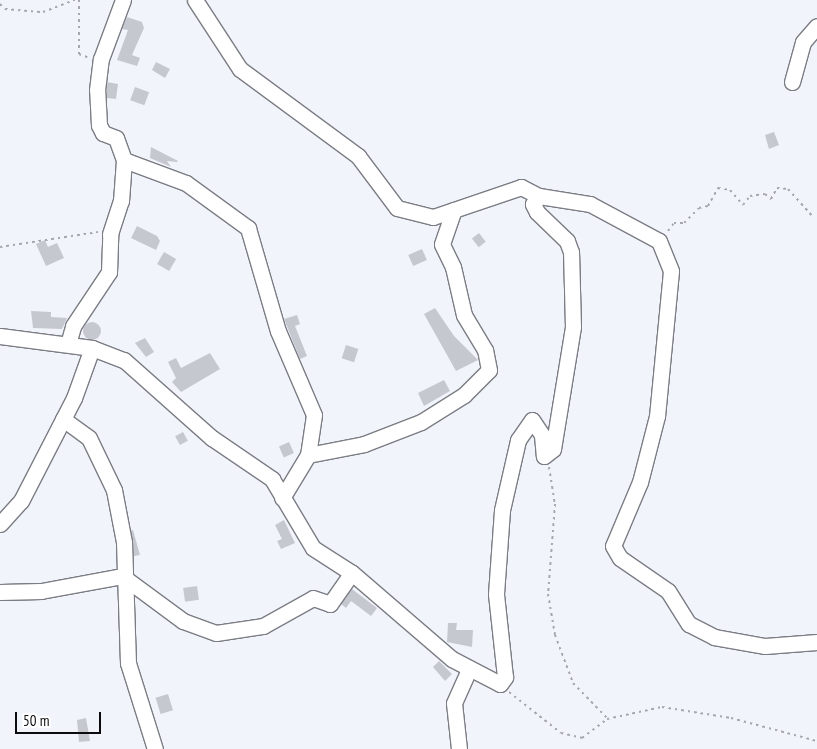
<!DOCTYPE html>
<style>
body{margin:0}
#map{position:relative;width:817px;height:749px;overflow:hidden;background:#f1f4fb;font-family:"PT Sans Narrow",sans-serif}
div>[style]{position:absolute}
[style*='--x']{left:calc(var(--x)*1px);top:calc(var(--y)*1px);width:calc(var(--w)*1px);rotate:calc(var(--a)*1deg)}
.building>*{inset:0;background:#c6c8d0;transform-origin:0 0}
.round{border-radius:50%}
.path>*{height:2px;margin-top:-1px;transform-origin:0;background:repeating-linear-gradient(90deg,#a6a8ad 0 2.5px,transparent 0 6.5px)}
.roads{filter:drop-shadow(1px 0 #7b7d84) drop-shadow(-1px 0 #7b7d84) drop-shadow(0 1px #7b7d84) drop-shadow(0 -1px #7b7d84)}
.minor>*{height:15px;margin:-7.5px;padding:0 7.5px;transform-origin:7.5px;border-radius:7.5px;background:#fff}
span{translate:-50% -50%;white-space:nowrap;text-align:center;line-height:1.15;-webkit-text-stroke:4px #fff;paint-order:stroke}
.scale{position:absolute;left:15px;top:712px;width:86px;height:22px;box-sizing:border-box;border:2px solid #0c0c0f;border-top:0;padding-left:6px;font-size:15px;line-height:18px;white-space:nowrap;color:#0c0c0f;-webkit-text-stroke:4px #fff;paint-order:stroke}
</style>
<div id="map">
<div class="building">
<div style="clip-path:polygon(127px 17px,142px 22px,144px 28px,132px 55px,140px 58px,137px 66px,117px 60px,128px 30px,122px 29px)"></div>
<div style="clip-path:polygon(156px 62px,170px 69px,165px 78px,152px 70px)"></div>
<div style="clip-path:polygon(107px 82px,118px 84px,116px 99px,107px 98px)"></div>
<div style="left:135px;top:87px;width:15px;height:14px;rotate:20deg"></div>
<div style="clip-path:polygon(774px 132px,779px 145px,769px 149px,765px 135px)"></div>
<div style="clip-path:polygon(151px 147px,178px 161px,177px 162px,167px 161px,171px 167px,150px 158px)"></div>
<div style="clip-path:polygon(137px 226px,157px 236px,160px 241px,156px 250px,131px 238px)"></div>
<div style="left:479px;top:233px;width:11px;height:9px;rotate:52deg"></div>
<div style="clip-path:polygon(45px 240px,48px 247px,57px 243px,64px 258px,46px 266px,36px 244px)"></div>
<div style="left:422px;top:249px;width:12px;height:15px;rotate:66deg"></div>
<div style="left:164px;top:252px;width:14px;height:14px;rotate:30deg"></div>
<div style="clip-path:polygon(435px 308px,454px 336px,478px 360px,456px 371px,424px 314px)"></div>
<div style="clip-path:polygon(31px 311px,51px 312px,51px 317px,67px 318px,62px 329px,33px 328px)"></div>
<div style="clip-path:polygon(297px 315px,300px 324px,295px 326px,307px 356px,300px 359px,284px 319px)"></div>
<div class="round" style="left:83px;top:322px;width:18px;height:18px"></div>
<div style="clip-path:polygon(145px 338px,154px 352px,146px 357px,135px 343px)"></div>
<div style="left:346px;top:345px;width:13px;height:14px;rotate:18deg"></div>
<div style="clip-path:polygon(210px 353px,220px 369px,181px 392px,172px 382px,176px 378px,168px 362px,176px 358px,181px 368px)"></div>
<div style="clip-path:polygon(444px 380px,450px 391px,424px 406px,418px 393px)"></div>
<div style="left:183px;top:432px;width:10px;height:9px;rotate:61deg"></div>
<div style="left:289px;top:442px;width:12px;height:11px;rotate:66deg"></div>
<div style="clip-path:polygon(284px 520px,295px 543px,281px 549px,277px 541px,282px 539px,275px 525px)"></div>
<div style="clip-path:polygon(131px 530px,133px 530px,140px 555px,134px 556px)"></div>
<div style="left:197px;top:586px;width:14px;height:14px;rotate:82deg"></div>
<div style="clip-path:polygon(352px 589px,377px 608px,371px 616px,351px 601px,346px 608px,341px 604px)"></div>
<div style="clip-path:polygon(448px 623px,457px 623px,456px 630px,473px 630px,472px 647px,447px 642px)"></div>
<div style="clip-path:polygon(439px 661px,452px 674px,445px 681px,433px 667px)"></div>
<div style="left:168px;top:694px;width:17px;height:13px;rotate:73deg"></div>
<div style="clip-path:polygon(86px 718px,90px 741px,79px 742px,77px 720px)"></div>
</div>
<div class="path">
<div style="--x:79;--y:0;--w:54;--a:90"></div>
<div style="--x:79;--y:54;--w:9;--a:21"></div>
<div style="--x:0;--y:4;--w:7;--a:45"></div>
<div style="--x:5;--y:9;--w:38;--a:5"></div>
<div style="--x:43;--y:12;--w:34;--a:-21"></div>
<div style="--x:668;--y:231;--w:10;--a:-53"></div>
<div style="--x:674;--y:223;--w:10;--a:0"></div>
<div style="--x:684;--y:223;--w:21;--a:-45"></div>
<div style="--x:699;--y:208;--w:9;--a:-13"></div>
<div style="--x:708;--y:206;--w:21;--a:-61"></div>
<div style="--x:718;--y:188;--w:12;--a:9"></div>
<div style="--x:730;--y:190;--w:20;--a:49"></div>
<div style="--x:743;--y:205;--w:11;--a:-52"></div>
<div style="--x:750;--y:196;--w:15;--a:-8"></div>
<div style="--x:765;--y:194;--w:8;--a:40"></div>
<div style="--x:771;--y:199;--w:13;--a:-61"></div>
<div style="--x:777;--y:188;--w:11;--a:5"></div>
<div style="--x:788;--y:189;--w:38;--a:48"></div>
<div style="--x:0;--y:247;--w:99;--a:-8.7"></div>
<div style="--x:549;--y:467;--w:37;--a:81"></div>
<div style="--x:555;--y:504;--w:90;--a:94.4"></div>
<div style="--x:548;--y:594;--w:42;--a:80.3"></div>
<div style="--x:555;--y:635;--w:51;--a:69.4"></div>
<div style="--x:573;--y:683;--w:49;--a:45.8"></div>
<div style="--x:509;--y:692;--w:66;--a:38.3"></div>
<div style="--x:561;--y:733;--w:22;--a:13"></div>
<div style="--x:582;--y:738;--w:31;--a:-37"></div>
<div style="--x:607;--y:719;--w:56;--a:-12.3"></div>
<div style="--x:662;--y:707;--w:70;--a:9.1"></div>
<div style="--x:731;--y:718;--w:89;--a:15"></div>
</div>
<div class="roads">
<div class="minor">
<div style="--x:195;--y:0;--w:82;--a:56.9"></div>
<div style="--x:240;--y:69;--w:147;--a:36.4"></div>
<div style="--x:358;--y:156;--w:65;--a:53.1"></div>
<div style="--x:397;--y:208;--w:37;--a:14"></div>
<div style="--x:433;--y:217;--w:93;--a:-18.8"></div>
<div style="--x:521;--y:187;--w:20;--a:27"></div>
<div style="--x:539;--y:196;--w:52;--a:8.9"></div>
<div style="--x:590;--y:204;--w:78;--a:28.2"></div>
<div style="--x:659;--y:241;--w:32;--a:68"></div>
<div style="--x:671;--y:271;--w:146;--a:95.5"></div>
<div style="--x:657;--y:416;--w:68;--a:104.4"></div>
<div style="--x:640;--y:482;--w:69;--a:112.9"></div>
<div style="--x:613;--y:546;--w:14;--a:60"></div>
<div style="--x:620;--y:558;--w:58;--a:34.5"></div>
<div style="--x:668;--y:591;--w:39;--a:58"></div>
<div style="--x:689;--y:624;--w:28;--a:27"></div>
<div style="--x:714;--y:637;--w:52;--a:10"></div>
<div style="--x:765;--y:646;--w:52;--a:-4.4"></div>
<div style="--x:792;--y:82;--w:41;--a:-74.6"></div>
<div style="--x:803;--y:42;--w:21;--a:-49"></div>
<div style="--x:124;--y:160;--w:66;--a:20.4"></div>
<div style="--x:186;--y:183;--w:77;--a:36"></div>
<div style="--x:248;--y:228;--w:107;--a:73.8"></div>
<div style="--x:278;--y:331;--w:91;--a:66.8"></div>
<div style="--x:314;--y:415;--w:40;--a:98.5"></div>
<div style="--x:308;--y:455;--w:50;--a:121.2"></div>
<div style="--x:0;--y:336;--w:93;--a:7.4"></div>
<div style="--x:92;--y:348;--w:34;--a:21"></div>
<div style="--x:124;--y:360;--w:118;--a:41.6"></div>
<div style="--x:212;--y:438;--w:73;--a:34.3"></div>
<div style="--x:272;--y:479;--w:80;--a:59.3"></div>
<div style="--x:313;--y:548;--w:46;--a:32.7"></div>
<div style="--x:352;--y:573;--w:132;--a:40.7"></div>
<div style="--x:452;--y:659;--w:54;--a:27.5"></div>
<div style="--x:500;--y:684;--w:9;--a:-54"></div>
<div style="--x:505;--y:677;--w:83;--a:-96.2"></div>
<div style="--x:496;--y:594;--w:84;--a:-85.9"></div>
<div style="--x:502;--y:510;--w:72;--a:-77.1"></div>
<div style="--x:518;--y:440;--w:24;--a:-55"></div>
<div style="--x:532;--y:420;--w:18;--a:56"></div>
<div style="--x:542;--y:435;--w:21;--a:85"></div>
<div style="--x:544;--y:456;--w:11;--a:-38"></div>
<div style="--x:553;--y:449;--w:124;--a:-80.7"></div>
<div style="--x:573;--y:327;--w:75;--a:-91.5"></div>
<div style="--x:571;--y:252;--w:12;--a:-110"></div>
<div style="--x:567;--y:241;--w:42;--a:-136"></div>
<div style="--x:537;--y:212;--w:9;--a:-117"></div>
<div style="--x:533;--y:204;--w:10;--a:-53"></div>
<div style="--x:68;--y:344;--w:19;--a:-74"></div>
<div style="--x:73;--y:326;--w:65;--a:-56.3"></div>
<div style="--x:109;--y:272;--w:38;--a:-88"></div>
<div style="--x:110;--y:234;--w:35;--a:-72"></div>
<div style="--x:121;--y:201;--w:41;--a:-85.8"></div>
<div style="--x:124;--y:160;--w:23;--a:-110"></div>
<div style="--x:116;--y:138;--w:14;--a:-159"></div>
<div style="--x:103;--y:133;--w:9;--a:-117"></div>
<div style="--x:99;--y:125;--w:35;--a:-93"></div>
<div style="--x:97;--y:90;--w:31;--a:-83"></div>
<div style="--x:101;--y:59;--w:63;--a:-69.6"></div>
<div style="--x:63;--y:419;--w:32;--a:36"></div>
<div style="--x:89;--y:438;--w:58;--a:64.3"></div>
<div style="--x:114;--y:490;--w:53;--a:79.1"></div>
<div style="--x:124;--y:542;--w:121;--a:88.1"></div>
<div style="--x:128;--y:663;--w:90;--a:72.6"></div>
<div style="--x:308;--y:455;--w:57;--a:-11.1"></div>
<div style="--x:364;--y:444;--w:61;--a:-21.1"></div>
<div style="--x:421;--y:422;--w:51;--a:-32.1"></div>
<div style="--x:464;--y:395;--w:35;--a:-45"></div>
<div style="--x:489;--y:370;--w:20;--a:-101"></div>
<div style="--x:485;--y:350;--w:41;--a:-121"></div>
<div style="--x:464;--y:315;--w:49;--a:-102.9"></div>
<div style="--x:453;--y:267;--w:25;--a:-116"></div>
<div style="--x:442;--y:244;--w:36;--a:-71"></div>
<div style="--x:0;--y:524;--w:31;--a:-48"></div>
<div style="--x:21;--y:501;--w:116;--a:-62.8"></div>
<div style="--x:74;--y:398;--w:53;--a:-70.2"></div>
<div style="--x:0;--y:592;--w:41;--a:-1.4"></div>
<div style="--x:41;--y:591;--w:82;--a:-10.5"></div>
<div style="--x:122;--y:576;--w:76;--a:36.4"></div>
<div style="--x:183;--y:621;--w:35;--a:20"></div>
<div style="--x:216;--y:633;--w:48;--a:-8.5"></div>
<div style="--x:263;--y:626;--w:57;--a:-29.2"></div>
<div style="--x:313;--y:598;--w:18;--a:19"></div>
<div style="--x:330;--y:604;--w:38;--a:-55"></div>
<div style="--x:459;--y:749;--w:46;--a:-96.2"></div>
<div style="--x:454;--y:703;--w:37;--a:-66"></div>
</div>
</div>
<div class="scale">50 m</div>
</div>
